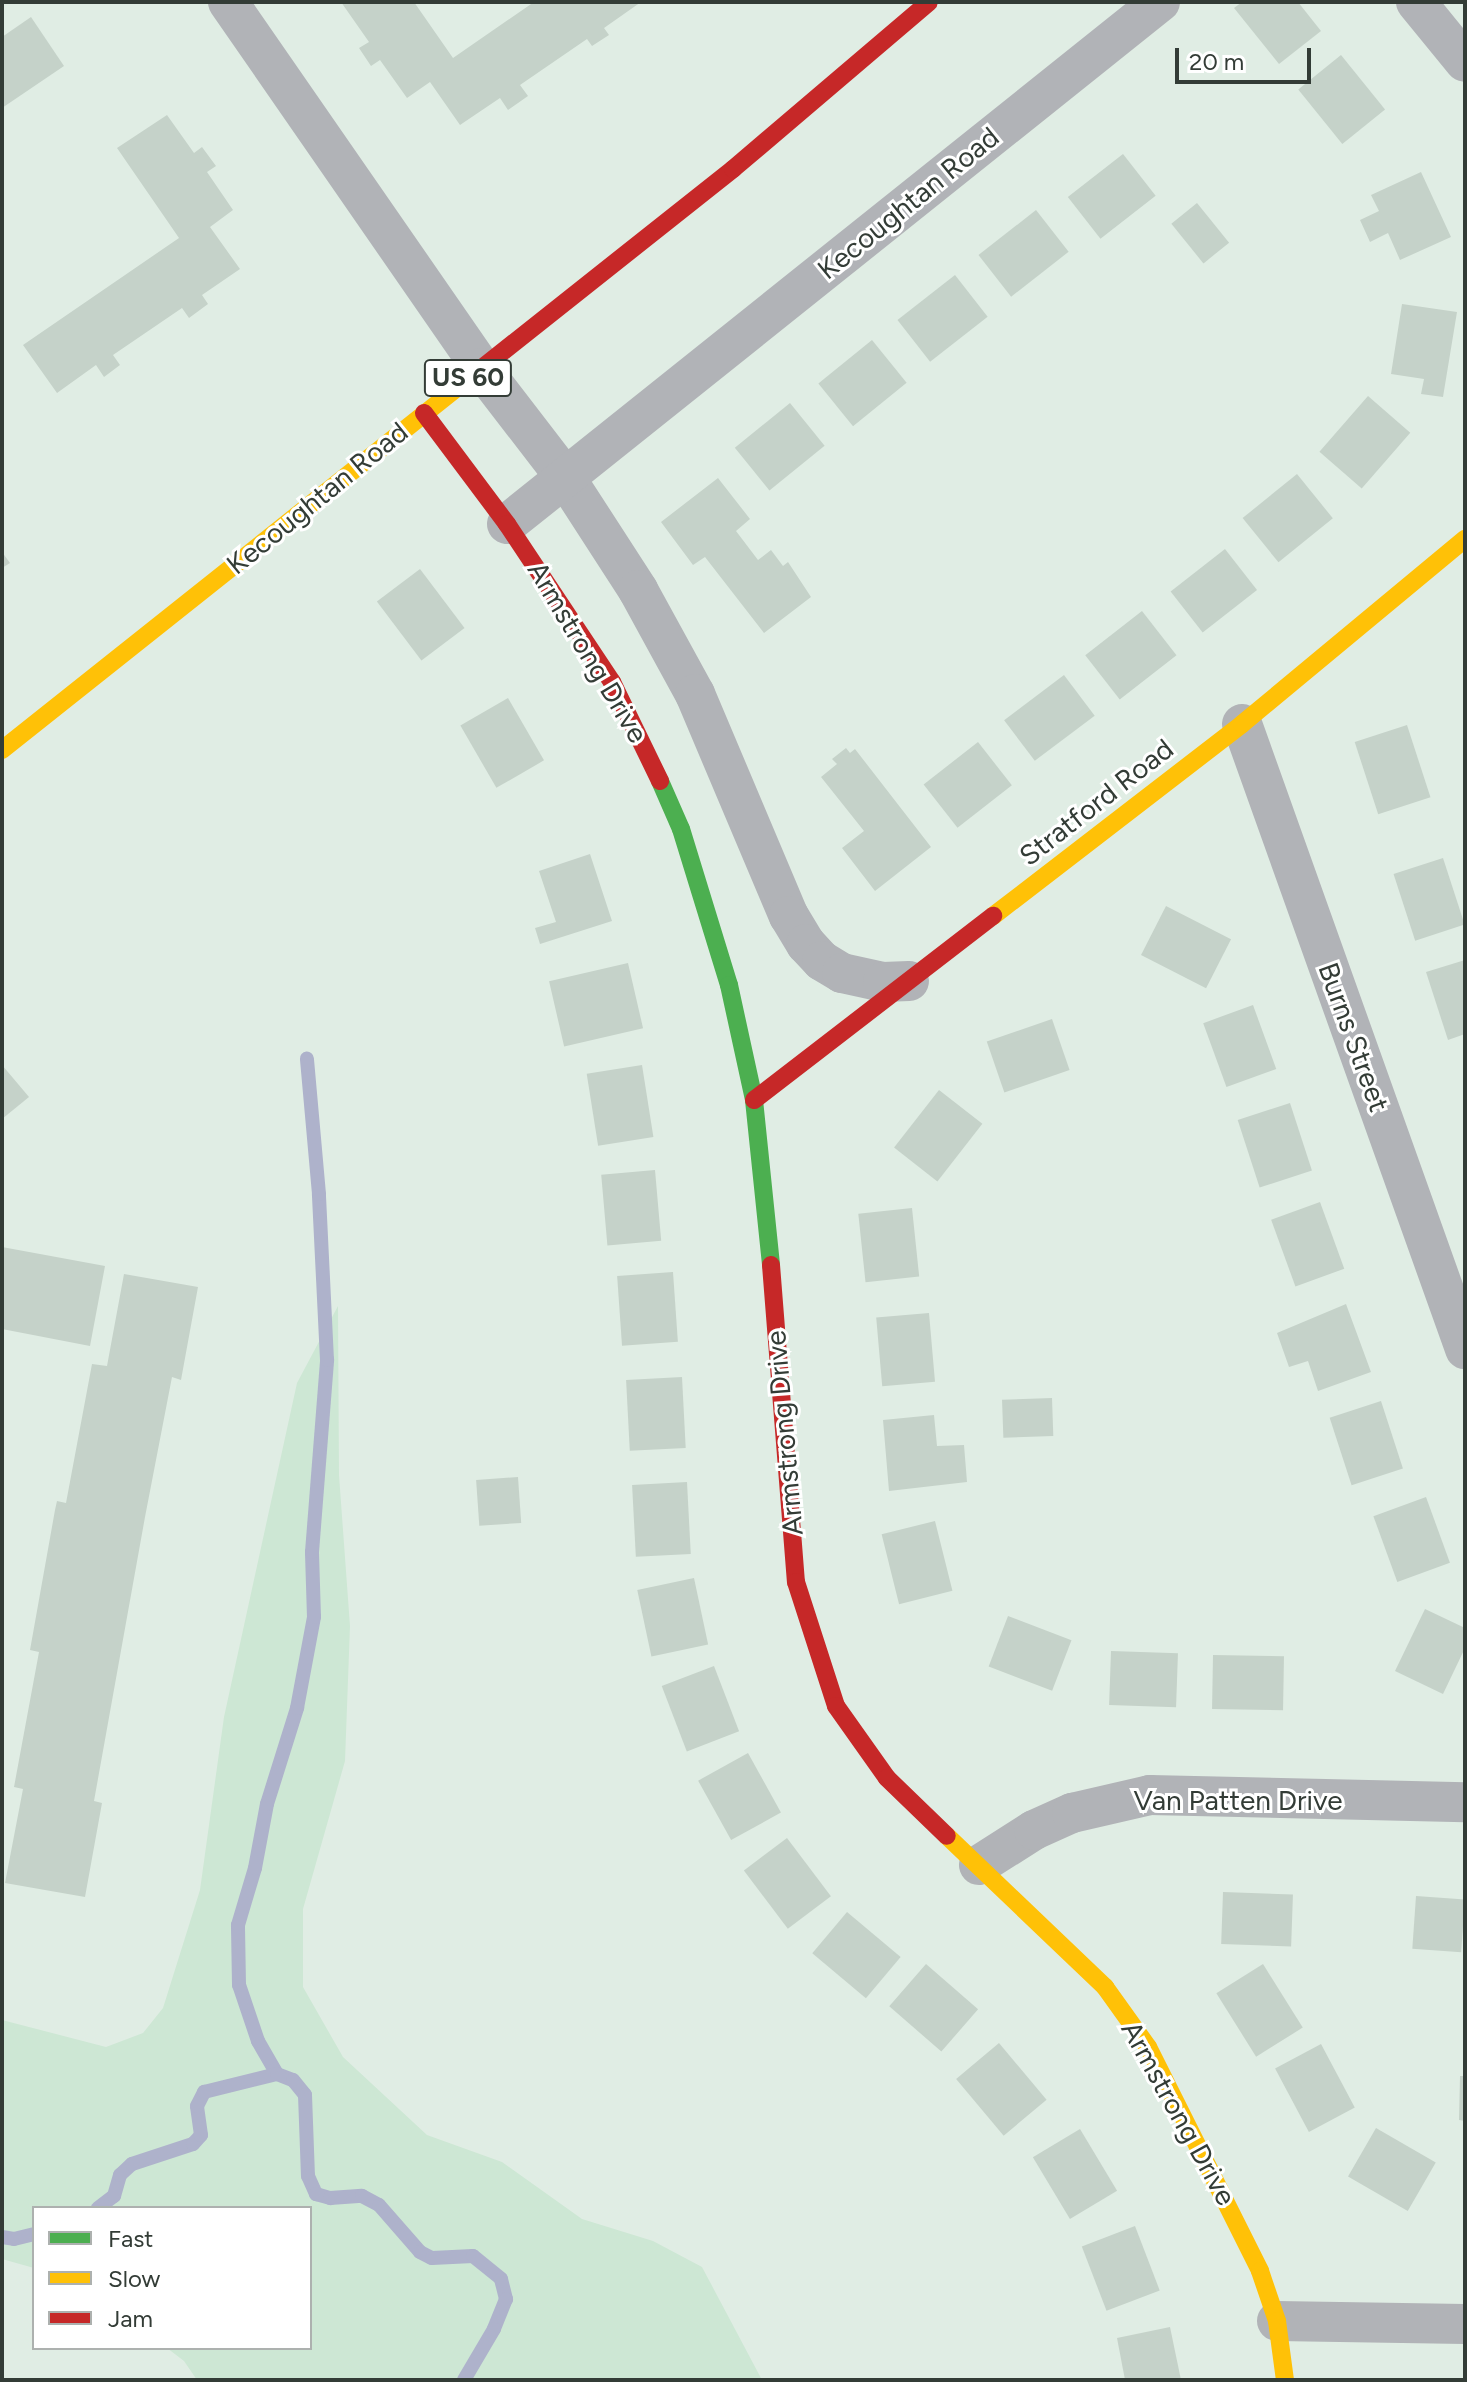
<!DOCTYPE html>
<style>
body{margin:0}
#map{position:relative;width:1467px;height:2382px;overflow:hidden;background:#e0ede4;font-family:Figtree,sans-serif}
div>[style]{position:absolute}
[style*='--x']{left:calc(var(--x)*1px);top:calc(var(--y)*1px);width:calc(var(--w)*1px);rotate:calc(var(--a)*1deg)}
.green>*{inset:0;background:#cde7d4}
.stream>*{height:14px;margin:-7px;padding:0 7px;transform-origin:7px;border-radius:7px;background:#aeb2cb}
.building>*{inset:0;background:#c5d2c9;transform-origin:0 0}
.street>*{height:40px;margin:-20px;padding:0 20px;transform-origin:20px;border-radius:20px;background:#b1b3b7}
.fast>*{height:18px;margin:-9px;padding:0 9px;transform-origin:9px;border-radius:9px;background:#4caf50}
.slow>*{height:18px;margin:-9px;padding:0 9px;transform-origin:9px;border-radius:9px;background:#ffc107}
.jam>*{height:18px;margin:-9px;padding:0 9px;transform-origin:9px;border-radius:9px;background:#c62828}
span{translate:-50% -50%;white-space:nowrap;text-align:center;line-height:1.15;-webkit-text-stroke:6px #fff;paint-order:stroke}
.shield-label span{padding:2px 6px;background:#fff;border:2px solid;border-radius:6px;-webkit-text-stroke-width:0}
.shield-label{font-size:26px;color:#333c36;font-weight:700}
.street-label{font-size:28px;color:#333c36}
.frame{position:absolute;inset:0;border:4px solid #333c36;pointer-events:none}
.legend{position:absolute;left:32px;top:2206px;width:280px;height:144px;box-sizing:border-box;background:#fff;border:2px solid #adb1af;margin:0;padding:10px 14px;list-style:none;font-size:24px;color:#333c36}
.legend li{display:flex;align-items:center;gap:16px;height:40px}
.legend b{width:40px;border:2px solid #adb1af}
.scale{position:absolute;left:1175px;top:48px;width:136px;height:36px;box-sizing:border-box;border:4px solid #333c36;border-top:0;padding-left:10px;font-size:24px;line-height:28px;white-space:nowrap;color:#333c36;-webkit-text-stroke:6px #fff;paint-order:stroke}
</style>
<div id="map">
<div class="green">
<div style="clip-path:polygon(338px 1306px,339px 1475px,350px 1626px,345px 1761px,303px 1909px,303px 1987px,343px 2057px,427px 2135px,502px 2162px,582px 2219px,653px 2241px,702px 2267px,762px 2380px,197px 2380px,184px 2361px,167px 2348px,310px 2348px,310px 2208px,34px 2208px,34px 2268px,2px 2259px,2px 2020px,106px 2047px,143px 2033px,163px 2008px,200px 1890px,224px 1717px,297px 1383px)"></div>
</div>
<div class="stream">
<div style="--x:277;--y:2074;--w:38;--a:-120"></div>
<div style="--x:258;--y:2041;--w:59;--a:-108.7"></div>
<div style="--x:239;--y:1985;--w:60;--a:-91"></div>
<div style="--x:238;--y:1925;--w:59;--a:-73.4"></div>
<div style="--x:255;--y:1868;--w:65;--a:-79.4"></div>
<div style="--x:267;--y:1804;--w:101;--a:-72.6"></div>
<div style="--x:297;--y:1708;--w:93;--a:-79.4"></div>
<div style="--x:314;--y:1617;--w:65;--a:-91.8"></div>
<div style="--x:312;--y:1552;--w:193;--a:-85.5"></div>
<div style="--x:327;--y:1360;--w:166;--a:-92.8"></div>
<div style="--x:319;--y:1194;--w:136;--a:-95.1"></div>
<div style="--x:98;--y:2208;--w:20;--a:-37"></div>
<div style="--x:114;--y:2196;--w:22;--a:-74"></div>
<div style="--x:120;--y:2175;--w:16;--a:-43"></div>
<div style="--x:132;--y:2164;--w:64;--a:-18.2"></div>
<div style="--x:193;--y:2144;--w:12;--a:-48"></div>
<div style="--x:201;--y:2135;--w:29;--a:-98"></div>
<div style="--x:197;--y:2106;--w:16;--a:-63"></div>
<div style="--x:204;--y:2092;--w:75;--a:-13.9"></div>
<div style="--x:277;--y:2074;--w:17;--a:21"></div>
<div style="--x:293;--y:2080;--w:19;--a:51"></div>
<div style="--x:305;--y:2095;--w:81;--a:87.9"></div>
<div style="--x:308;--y:2176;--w:20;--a:66"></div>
<div style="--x:316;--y:2194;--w:15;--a:16"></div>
<div style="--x:330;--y:2198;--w:32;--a:-4"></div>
<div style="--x:362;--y:2196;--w:19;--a:28"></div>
<div style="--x:379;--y:2205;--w:62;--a:48.9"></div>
<div style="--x:420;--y:2252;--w:13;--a:27"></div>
<div style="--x:432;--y:2258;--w:41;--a:-2.8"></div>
<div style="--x:473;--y:2256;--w:36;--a:39"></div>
<div style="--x:501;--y:2279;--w:21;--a:76"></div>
<div style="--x:506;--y:2299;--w:32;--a:112"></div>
<div style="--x:494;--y:2329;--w:59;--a:120.5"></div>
<div style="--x:2;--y:2237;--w:12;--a:9"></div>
<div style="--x:14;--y:2239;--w:21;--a:-14"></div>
</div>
<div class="building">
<div style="clip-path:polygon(341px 2px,414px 2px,453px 58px,534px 2px,641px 2px,604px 28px,609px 35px,592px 46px,587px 39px,520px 85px,528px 96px,508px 110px,500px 98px,460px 125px,430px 82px,407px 98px,380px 60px,371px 66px,359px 48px,369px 42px)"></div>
<div style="clip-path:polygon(1242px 2px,1298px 2px,1321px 31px,1279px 64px,1234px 8px)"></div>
<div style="clip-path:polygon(31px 17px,64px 66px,2px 108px,2px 37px)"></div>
<div style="left:1341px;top:55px;width:70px;height:55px;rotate:51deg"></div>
<div style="clip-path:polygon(167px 115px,194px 153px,202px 147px,216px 166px,207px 172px,233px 210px,210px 227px,240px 269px,202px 295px,208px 304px,189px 318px,182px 308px,113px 355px,120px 365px,104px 377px,96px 365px,57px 393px,23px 345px,179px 238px,117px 148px)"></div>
<div style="left:1123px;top:154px;width:53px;height:70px;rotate:52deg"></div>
<div style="clip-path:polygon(1421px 172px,1451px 237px,1400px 260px,1388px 233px,1370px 242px,1360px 220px,1379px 211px,1371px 195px)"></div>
<div style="left:1197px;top:203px;width:51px;height:33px;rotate:51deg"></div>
<div style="left:1036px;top:210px;width:53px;height:73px;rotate:52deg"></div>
<div style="left:955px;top:275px;width:53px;height:73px;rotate:52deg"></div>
<div style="clip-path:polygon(1402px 304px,1457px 312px,1443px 397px,1421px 394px,1424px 379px,1391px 374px)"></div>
<div style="left:872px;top:340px;width:55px;height:69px;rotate:51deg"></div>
<div style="left:1368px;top:396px;width:56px;height:74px;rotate:41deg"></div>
<div style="left:790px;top:403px;width:55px;height:71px;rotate:51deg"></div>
<div style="left:1297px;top:474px;width:57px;height:70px;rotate:51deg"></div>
<div style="clip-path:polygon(718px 478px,750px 519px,736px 531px,758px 560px,771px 550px,783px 566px,788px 562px,811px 597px,764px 633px,705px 557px,693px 565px,661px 522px)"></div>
<div style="left:1225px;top:549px;width:52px;height:69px;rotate:52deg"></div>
<div style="clip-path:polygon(2px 552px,10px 563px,2px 568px)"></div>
<div style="left:420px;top:569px;width:74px;height:54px;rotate:53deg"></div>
<div style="left:1142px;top:611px;width:56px;height:72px;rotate:52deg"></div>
<div style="left:1064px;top:675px;width:51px;height:75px;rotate:53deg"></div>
<div style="left:508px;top:698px;width:72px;height:55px;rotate:60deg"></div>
<div style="left:1407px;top:725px;width:76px;height:55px;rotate:72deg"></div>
<div style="left:978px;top:742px;width:55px;height:69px;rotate:52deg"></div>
<div style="clip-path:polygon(846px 748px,850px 753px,855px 749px,931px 847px,875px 891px,842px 848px,864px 831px,821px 777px,837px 764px,832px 759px)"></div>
<div style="clip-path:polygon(590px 854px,612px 921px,540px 944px,535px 928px,556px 922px,539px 871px)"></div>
<div style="left:1443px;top:858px;width:70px;height:52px;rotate:72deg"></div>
<div style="left:1166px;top:906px;width:73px;height:55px;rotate:27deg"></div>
<div style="clip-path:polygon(1465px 960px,1465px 1034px,1448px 1040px,1426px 972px)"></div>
<div style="left:628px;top:963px;width:67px;height:81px;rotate:77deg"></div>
<div style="left:1253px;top:1005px;width:68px;height:53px;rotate:70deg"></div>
<div style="left:1052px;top:1019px;width:54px;height:69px;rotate:71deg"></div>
<div style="clip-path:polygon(2px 1065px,29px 1097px,2px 1119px)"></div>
<div style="left:642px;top:1065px;width:73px;height:56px;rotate:81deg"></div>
<div style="left:939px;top:1090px;width:55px;height:73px;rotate:38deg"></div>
<div style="left:1290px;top:1103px;width:71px;height:55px;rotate:72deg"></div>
<div style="left:655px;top:1170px;width:71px;height:54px;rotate:85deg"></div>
<div style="left:1320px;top:1202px;width:71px;height:52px;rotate:70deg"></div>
<div style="left:912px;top:1208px;width:69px;height:54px;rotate:84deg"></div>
<div style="clip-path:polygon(2px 1247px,105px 1266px,90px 1346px,2px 1329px)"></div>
<div style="left:673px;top:1272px;width:70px;height:56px;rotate:86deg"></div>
<div style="clip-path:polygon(124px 1274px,198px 1287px,181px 1380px,172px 1377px,145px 1517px,94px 1801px,102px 1803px,85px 1897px,5px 1883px,23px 1789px,14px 1787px,39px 1652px,30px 1650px,55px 1510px,57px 1501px,66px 1503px,92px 1364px,107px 1366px)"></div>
<div style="clip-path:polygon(1346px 1304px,1371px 1372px,1318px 1391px,1308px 1361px,1289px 1367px,1277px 1333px)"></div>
<div style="left:929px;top:1313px;width:69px;height:53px;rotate:85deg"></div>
<div style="left:682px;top:1377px;width:71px;height:56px;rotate:87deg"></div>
<div style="left:1052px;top:1398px;width:38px;height:50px;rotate:88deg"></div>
<div style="left:1381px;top:1401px;width:71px;height:54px;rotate:72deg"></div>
<div style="clip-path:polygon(934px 1415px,937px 1446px,964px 1445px,967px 1482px,889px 1491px,883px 1420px)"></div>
<div style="left:518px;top:1477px;width:46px;height:42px;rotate:86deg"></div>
<div style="left:687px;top:1482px;width:72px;height:55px;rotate:87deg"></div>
<div style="left:1426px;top:1497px;width:70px;height:56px;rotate:70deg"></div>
<div style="left:935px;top:1521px;width:72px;height:55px;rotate:76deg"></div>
<div style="left:694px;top:1578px;width:68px;height:58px;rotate:78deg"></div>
<div style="clip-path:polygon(1425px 1609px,1465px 1628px,1465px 1648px,1443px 1694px,1395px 1671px)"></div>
<div style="left:1008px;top:1616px;width:68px;height:54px;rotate:21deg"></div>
<div style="left:1111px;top:1651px;width:67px;height:54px;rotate:2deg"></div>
<div style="left:1213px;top:1655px;width:71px;height:54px;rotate:1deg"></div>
<div style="left:714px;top:1666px;width:70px;height:56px;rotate:69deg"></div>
<div style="left:748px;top:1753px;width:68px;height:57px;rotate:61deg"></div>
<div style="left:787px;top:1838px;width:73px;height:54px;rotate:53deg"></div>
<div style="left:1223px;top:1892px;width:70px;height:52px;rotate:2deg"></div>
<div style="left:1416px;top:1896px;width:49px;height:53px;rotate:4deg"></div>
<div style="left:847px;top:1912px;width:70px;height:54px;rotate:40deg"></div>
<div style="left:926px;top:1964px;width:69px;height:56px;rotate:41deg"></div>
<div style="left:1263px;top:1964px;width:75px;height:55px;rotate:58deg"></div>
<div style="left:999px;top:2043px;width:74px;height:56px;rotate:50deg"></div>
<div style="left:1321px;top:2044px;width:72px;height:52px;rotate:62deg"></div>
<div style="clip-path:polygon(1460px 2076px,1465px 2076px,1465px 2121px,1459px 2120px)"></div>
<div style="left:1376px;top:2128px;width:69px;height:56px;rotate:30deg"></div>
<div style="left:1080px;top:2129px;width:72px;height:55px;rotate:59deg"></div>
<div style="left:1135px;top:2226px;width:69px;height:57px;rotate:69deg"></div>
<div style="clip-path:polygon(1170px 2327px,1181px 2380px,1125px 2380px,1117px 2338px)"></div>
</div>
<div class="street">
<div style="--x:228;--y:2;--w:445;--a:55.3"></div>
<div style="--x:481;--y:368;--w:138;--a:52.4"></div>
<div style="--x:565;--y:477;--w:135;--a:57.1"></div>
<div style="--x:638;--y:590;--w:119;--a:61.3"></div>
<div style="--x:695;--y:694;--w:241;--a:67.1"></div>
<div style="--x:789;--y:916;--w:33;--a:59"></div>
<div style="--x:806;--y:944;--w:23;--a:47"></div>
<div style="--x:822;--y:961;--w:23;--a:31"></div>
<div style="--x:842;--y:973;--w:42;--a:12.4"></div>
<div style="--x:883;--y:982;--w:26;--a:-2"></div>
<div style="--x:1416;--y:2;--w:77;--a:50.8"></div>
<div style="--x:507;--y:524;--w:836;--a:-38.64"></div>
<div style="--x:1242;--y:724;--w:664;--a:70.36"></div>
<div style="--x:979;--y:1865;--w:65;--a:-32.5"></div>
<div style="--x:1034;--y:1830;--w:42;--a:-24.1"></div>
<div style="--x:1072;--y:1813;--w:80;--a:-13"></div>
<div style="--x:1150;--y:1795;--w:315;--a:1.3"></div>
<div style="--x:1277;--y:2321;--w:188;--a:0.9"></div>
</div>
<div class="fast">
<div style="--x:660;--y:781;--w:52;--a:66.4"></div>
<div style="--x:681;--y:829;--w:163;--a:72.9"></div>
<div style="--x:729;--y:985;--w:118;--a:77.7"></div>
<div style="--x:754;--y:1100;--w:166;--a:84.1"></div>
</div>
<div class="slow">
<div style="--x:2;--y:750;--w:613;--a:-38.51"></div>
<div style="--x:993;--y:916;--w:314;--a:-37.6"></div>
<div style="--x:1242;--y:724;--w:290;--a:-39.7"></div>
<div style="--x:947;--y:1836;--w:219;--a:43.7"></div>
<div style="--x:1105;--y:1987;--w:74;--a:54.4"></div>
<div style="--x:1148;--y:2047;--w:250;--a:63.4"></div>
<div style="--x:1260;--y:2271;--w:53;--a:71.2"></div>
<div style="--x:1277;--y:2321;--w:60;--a:82.3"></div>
</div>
<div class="jam">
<div style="--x:482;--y:368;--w:320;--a:-38.4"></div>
<div style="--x:733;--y:169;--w:257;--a:-40.4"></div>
<div style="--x:424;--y:413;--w:139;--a:53.2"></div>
<div style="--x:507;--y:524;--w:190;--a:56.4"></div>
<div style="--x:612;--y:682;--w:110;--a:64.1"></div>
<div style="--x:754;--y:1100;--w:302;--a:-37.6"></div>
<div style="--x:771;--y:1265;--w:318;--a:85.5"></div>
<div style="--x:796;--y:1582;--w:130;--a:72.1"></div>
<div style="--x:836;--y:1706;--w:88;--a:54.7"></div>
<div style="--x:887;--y:1778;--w:83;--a:44"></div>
</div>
<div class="shield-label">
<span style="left:468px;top:378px">US 60</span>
</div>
<div class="street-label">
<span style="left:908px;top:203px;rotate:-39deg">Kecoughtan Road</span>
<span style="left:317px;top:498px;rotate:-39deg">Kecoughtan Road</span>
<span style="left:588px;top:652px;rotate:59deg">Armstrong Drive</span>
<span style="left:1096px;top:802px;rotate:-38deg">Stratford Road</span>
<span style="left:1354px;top:1037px;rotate:70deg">Burns Street</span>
<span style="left:784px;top:1433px;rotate:-95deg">Armstrong Drive</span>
<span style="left:1238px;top:1800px">Van Patten Drive</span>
<span style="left:1179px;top:2113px;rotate:61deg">Armstrong Drive</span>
</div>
<div class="frame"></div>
<ul class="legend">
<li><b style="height:10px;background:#4caf50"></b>Fast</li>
<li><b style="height:10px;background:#ffc107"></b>Slow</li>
<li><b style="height:10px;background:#c62828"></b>Jam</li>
</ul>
<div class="scale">20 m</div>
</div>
